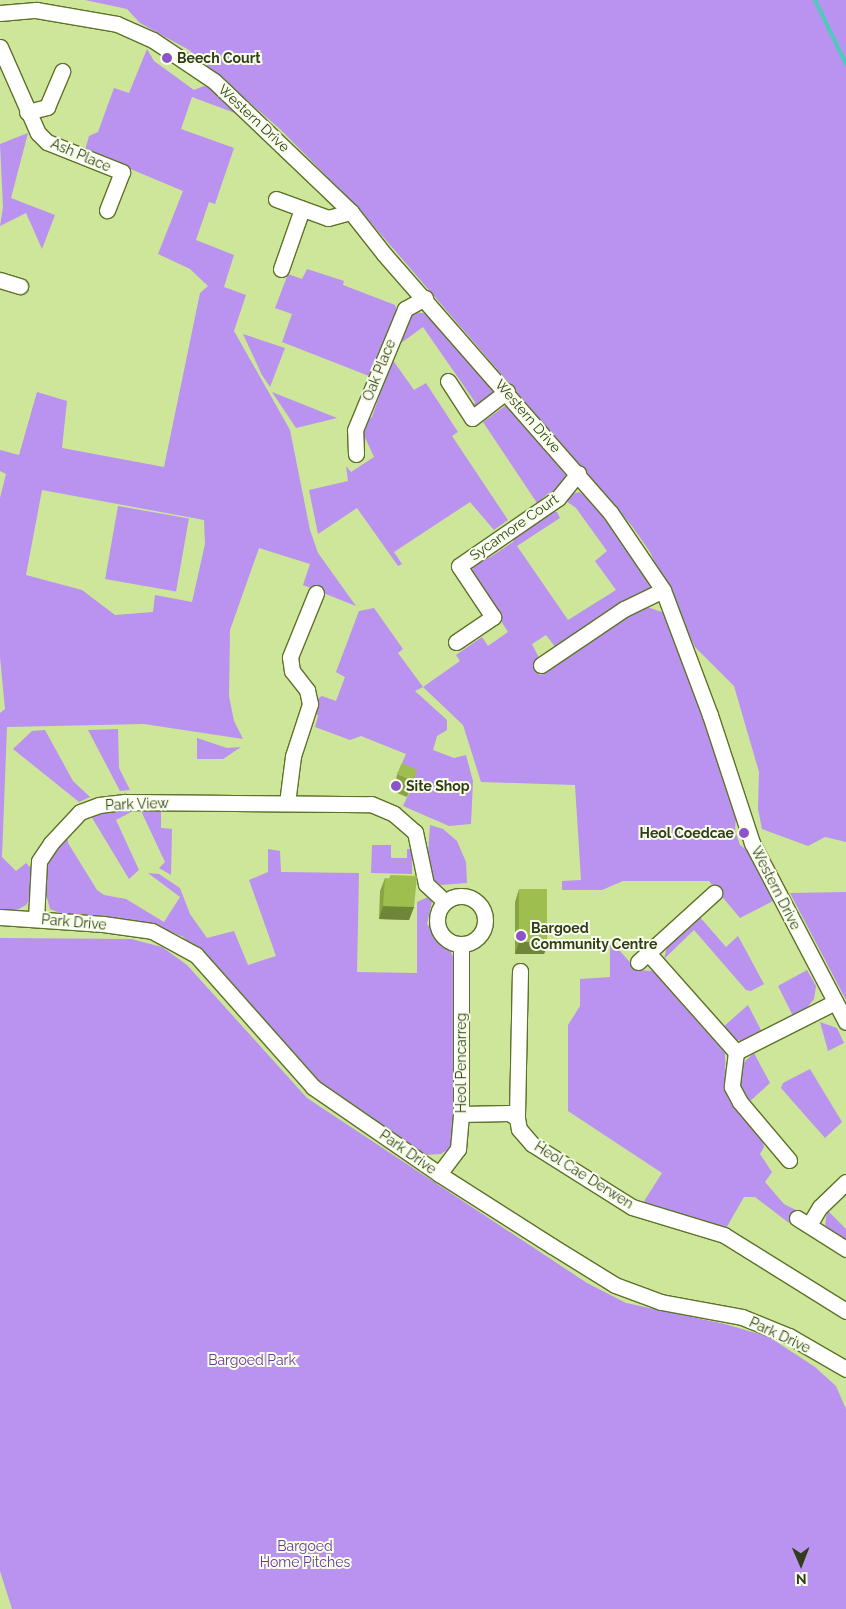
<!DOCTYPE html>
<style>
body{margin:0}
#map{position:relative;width:846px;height:1609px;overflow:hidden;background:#cde699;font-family:Raleway,sans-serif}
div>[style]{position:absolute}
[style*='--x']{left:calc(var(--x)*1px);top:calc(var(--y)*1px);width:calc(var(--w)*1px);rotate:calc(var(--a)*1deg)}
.green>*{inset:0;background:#ba92ef;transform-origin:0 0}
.stream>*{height:4px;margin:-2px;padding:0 2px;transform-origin:2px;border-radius:2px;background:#4ccbba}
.roads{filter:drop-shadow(1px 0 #5d7227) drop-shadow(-1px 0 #5d7227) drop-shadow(0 1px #5d7227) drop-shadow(0 -1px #5d7227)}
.minor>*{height:15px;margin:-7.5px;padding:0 7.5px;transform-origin:7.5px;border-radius:7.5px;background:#fff}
.minor>.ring{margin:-7.5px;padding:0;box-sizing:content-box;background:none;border:15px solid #fff;border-radius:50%}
.wall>*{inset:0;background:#88a344}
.shaded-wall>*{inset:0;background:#6f8537}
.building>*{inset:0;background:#9ebe4f;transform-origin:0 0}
.dots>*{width:14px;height:14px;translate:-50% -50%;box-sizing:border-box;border:2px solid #f7ffe8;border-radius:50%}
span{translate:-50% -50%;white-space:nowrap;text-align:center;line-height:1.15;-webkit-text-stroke:4px #f7ffe8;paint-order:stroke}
.poi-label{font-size:14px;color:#323c1d;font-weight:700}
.left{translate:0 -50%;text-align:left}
.right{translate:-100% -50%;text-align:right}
.street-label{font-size:14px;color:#323c1d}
.park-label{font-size:14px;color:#6c34a4}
.north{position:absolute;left:776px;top:1539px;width:50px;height:50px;-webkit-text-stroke:4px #f7ffe8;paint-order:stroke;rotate:179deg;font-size:14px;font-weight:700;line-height:20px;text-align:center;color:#323c1d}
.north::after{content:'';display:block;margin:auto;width:18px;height:22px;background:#323c1d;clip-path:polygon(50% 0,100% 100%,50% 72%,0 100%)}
</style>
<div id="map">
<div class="green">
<div style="clip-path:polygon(85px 0,846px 0,846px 842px,825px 837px,808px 846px,762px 829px,758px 809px,759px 772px,734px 686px,695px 647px,650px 552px,632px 526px,360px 210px,280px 129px,189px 50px,140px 23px,127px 9px)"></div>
<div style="clip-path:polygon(evenodd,147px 49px,154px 61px,194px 90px,204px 86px,213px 89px,243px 116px,192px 97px,181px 129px,234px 148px,215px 204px,209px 202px,196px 240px,234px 255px,224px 287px,246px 295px,234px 331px,290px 430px,310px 530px,318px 553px,356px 606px,303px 585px,310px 564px,259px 548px,230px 630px,229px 696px,234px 721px,243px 739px,144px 724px,7px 727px,2px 857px,16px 871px,26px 863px,33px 870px,31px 898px,26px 905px,17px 910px,0 910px,0 713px,5px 709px,0 657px,0 498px,6px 474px,0 471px,0 450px,19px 455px,37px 392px,67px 401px,62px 448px,164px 467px,200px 293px,208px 286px,190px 269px,158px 254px,183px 191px,85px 150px,89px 136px,98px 132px,114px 88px,129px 93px,147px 49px,42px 490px,204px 520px,205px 544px,192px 602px,155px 595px,153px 612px,115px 615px,82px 590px,26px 575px,42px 490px)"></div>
<div style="clip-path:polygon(28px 133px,11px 198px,55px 215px,42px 249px,26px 213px,0 226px,3px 207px,0 144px)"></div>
<div style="clip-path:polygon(307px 269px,344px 281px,343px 285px,395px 305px,398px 313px,369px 376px,282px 342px,292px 314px,275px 308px,288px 274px,302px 279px)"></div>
<div style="clip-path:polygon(415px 312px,429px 314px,493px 387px,495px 393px,480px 408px,473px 407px,475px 402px,423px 327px,397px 346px,407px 318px)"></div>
<div style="clip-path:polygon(243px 334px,285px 348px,270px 387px,262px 375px)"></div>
<div style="clip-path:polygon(392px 359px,414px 390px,426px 383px,458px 432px,452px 436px,508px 520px,494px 530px,470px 502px,394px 552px,402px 564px,398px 566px,357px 508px,318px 534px,309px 490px,348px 481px,346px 466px,351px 472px,374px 457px,362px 431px,364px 423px,372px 417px)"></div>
<div style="clip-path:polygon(272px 392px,337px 418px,296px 428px)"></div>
<div style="clip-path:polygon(505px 406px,511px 407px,566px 476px,554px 495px,550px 492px,537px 503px,483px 422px)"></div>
<div style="clip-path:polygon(579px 492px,587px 497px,630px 548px,649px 576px,650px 590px,556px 648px,546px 635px,532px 644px,540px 660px,534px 668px,540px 675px,625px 616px,647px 607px,665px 613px,687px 663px,736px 817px,735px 830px,740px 845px,749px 852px,773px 901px,740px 918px,709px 881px,623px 881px,602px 890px,562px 890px,562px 881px,581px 880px,575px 785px,481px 782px,463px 725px,423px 687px,415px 691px,447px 720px,447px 730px,437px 736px,433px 750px,454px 758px,466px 755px,473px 781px,471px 824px,449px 826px,403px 806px,413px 785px,396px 777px,406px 754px,361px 736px,350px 740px,315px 727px,318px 716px,315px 711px,317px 699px,322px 696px,336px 701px,345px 677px,336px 672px,359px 611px,374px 608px,403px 649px,398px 653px,423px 687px,460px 661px,456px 655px,482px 637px,488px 646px,508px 632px,471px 574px,475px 561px,481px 556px,489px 558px,513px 542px,516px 533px,549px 512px,557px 512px,560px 518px,517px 546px,568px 620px,616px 590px,595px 561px,607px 551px,576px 508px,566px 501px,569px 495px)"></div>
<div style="left:118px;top:506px;width:72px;height:74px;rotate:10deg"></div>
<div style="clip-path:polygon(118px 729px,119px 768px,130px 790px,120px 791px,88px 730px)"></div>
<div style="clip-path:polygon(45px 730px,73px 781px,90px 797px,79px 802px,13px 749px,32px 731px)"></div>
<div style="clip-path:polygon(197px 738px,227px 748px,241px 747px,223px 759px,197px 759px)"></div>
<div style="clip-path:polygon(143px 808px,161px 809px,161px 828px,172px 829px,171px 875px,159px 868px,165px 862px,142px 813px)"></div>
<div style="clip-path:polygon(137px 809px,116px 820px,139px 870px,129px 879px,91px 816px,102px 812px)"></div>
<div style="clip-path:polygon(430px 825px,443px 829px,457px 841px,466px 862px,467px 883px,441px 885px,432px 879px,427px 869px)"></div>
<div style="clip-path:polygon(67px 831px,68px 843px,97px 890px,104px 895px,126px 899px,164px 922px,180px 897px,148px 873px,159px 874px,180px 888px,190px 914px,207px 938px,234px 931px,248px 965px,276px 956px,249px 880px,268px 872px,268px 849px,280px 851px,281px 872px,359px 873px,357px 972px,417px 973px,417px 902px,428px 897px,432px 901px,427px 924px,449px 948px,455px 961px,453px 1143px,450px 1148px,441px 1154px,425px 1155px,329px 1093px,305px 1071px,234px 986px,183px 937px,160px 927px,63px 914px,50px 909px,44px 886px,46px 868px,54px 848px)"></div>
<div style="clip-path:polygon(372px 845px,391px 845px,391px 858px,407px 858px,407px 849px,412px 849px,412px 874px,371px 873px)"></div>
<div style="clip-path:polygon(846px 892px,846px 1000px,790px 893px)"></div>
<div style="clip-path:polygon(699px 916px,726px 947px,738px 936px,764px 984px,751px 991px,746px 990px,694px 930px,664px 959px,668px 943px)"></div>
<div style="clip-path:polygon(0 938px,131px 939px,162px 947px,187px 965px,307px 1098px,587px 1283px,626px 1303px,725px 1324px,769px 1337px,815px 1367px,836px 1386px,846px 1409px,846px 1609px,12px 1609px,0 1571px)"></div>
<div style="clip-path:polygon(610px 940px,637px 970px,653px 971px,725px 1053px,726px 1094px,762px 1137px,764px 1147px,760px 1154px,772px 1172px,765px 1182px,784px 1204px,796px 1210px,789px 1223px,755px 1197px,744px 1197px,725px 1230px,641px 1206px,662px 1173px,568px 1111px,568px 1025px,580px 1006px,580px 979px,610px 977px)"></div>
<div style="clip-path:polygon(807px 970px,816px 986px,814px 999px,805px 1010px,793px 1016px,778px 986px)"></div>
<div style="clip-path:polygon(748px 1005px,762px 1032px,744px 1042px,732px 1038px,722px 1028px)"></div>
<div style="clip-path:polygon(820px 1022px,837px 1028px,844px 1043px,828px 1051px)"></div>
<div style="clip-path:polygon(754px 1053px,770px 1083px,748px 1103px,742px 1093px,739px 1079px,743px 1063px)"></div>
<div style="clip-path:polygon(810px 1069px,842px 1122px,825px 1138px,781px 1088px,783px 1083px)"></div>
<div style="clip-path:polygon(827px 1210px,846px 1229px,846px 1243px,825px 1227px)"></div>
</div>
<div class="stream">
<div style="--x:815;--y:0;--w:71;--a:64.2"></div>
</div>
<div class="roads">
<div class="minor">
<div style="--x:0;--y:13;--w:36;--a:-5"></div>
<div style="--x:36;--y:10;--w:82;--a:9.8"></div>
<div style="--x:117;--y:24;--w:39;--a:24"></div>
<div style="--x:153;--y:40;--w:73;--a:33.9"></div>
<div style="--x:214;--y:81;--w:190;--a:43.7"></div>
<div style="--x:351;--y:212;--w:53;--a:51.8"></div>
<div style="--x:384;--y:254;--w:343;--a:48.8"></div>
<div style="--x:610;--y:512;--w:94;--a:55.8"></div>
<div style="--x:663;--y:590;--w:134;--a:69.4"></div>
<div style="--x:710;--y:715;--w:135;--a:71.8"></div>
<div style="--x:752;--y:843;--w:202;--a:62.3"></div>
<div style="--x:0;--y:47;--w:94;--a:66.2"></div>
<div style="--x:38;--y:133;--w:13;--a:45"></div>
<div style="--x:47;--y:142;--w:81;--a:21.8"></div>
<div style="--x:122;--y:172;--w:41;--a:111.5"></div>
<div style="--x:27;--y:112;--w:21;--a:-14"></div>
<div style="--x:47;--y:107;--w:39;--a:-67"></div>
<div style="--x:276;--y:199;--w:55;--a:20.1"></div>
<div style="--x:328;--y:218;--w:24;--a:-15"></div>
<div style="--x:281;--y:269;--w:64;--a:-70.7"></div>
<div style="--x:0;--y:280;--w:21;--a:17"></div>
<div style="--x:448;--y:381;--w:44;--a:57"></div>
<div style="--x:472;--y:418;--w:44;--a:-37.6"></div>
<div style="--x:356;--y:454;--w:24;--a:-92"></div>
<div style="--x:355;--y:430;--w:131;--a:-67.5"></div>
<div style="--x:405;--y:309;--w:23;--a:-29"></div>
<div style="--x:456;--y:642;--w:45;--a:-34"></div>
<div style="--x:493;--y:617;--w:61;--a:-123.7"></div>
<div style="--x:459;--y:566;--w:120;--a:-34.5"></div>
<div style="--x:558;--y:498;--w:32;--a:-51"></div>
<div style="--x:541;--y:665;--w:100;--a:-34"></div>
<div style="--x:624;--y:609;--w:43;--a:-26"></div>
<div style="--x:287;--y:803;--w:47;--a:-82.7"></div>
<div style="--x:293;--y:756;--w:55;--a:-71.9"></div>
<div style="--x:310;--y:704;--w:14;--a:-102"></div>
<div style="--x:307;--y:690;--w:24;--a:-128"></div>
<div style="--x:292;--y:671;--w:14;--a:-98"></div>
<div style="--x:290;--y:657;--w:69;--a:-67.9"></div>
<div class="ring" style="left:437px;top:896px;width:33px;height:33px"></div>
<div style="--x:0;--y:917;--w:103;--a:3.9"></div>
<div style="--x:103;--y:924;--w:49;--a:8.1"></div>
<div style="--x:152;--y:931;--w:50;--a:28.6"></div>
<div style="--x:196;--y:955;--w:176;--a:48.4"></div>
<div style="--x:313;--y:1087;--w:153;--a:34.6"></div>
<div style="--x:439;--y:1174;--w:134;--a:32.5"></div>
<div style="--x:552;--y:1246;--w:74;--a:31.8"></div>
<div style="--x:615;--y:1285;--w:49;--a:20.3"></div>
<div style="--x:661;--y:1302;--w:82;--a:10.5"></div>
<div style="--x:742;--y:1317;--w:51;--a:22"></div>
<div style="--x:789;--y:1336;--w:66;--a:30.1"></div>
<div style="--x:36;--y:919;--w:58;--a:-87"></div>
<div style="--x:39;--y:861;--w:22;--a:-56"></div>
<div style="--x:51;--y:843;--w:42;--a:-46.9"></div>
<div style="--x:80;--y:812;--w:20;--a:-20"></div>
<div style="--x:99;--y:805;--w:26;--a:-7"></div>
<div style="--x:125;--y:802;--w:246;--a:0.5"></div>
<div style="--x:371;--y:804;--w:25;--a:23"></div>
<div style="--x:394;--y:814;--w:28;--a:41"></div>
<div style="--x:415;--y:832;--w:53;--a:78.1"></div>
<div style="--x:426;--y:884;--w:26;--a:43"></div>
<div style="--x:649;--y:954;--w:131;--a:48.4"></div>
<div style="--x:736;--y:1052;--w:35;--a:97"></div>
<div style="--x:732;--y:1087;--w:17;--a:62"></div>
<div style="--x:740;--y:1102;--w:76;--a:49.8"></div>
<div style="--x:638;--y:962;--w:103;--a:-42.2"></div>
<div style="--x:520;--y:971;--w:147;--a:91.2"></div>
<div style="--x:517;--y:1118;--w:11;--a:80"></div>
<div style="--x:519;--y:1129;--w:20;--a:49"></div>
<div style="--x:532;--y:1144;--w:118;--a:32.2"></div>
<div style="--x:632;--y:1207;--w:96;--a:16.9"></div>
<div style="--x:724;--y:1235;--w:144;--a:31.9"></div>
<div style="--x:736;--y:1052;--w:111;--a:-26.8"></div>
<div style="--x:461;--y:1114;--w:48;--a:-1.2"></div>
<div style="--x:509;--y:1113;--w:9;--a:32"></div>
<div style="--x:439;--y:1174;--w:31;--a:-53"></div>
<div style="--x:458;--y:1149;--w:35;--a:-85"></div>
<div style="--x:461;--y:1114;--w:169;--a:-90"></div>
<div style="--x:797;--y:1218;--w:58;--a:32.3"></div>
<div style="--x:809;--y:1225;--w:21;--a:-59"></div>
<div style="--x:820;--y:1207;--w:36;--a:-44"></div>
</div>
</div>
<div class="wall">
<div style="clip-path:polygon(417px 770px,407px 797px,392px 791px,398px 774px)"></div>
<div style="clip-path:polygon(391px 875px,414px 907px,409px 920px,379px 919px,380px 891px,385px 878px,389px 879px)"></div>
<div style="clip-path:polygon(519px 889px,548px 942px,544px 954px,515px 954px,515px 902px)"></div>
</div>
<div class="shaded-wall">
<div style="clip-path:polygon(383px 906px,414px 907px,409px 920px,379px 919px)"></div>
<div style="clip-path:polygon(519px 942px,548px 942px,544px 954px,515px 954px)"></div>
</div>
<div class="building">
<div style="left:402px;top:763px;width:17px;height:12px;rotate:25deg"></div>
<div style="clip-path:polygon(391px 875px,417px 876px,414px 907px,383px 906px,385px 878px,390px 879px)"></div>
<div style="left:519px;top:889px;width:28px;height:53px"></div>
</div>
<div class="dots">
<div style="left:167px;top:58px;background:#8c53ca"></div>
<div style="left:396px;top:786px;background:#8c53ca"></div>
<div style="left:744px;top:833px;background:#8c53ca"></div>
<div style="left:521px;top:936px;background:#8c53ca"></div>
</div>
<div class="poi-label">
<span class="left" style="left:177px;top:58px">Beech Court</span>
<span class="left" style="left:406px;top:786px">Site Shop</span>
<span class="right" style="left:734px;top:833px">Heol Coedcae</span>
<span class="left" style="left:531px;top:936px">Bargoed<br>Community Centre</span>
</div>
<div class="street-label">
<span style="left:254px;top:118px;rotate:43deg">Western Drive</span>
<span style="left:81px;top:155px;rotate:23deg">Ash Place</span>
<span style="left:379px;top:370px;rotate:-68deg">Oak Place</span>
<span style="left:528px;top:416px;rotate:49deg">Western Drive</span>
<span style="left:514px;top:527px;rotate:-35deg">Sycamore Court</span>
<span style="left:137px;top:804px;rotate:-2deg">Park View</span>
<span style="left:776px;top:888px;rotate:63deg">Western Drive</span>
<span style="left:74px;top:922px;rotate:5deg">Park Drive</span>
<span style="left:461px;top:1063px;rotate:-90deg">Heol Pencarreg</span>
<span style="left:408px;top:1152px;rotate:35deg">Park Drive</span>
<span style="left:584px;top:1175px;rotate:32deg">Heol Cae Derwen</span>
<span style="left:780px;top:1335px;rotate:25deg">Park Drive</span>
</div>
<div class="park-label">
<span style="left:252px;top:1360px">Bargoed Park</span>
<span style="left:305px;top:1554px">Bargoed<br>Home Pitches</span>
</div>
<div class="north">N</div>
</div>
